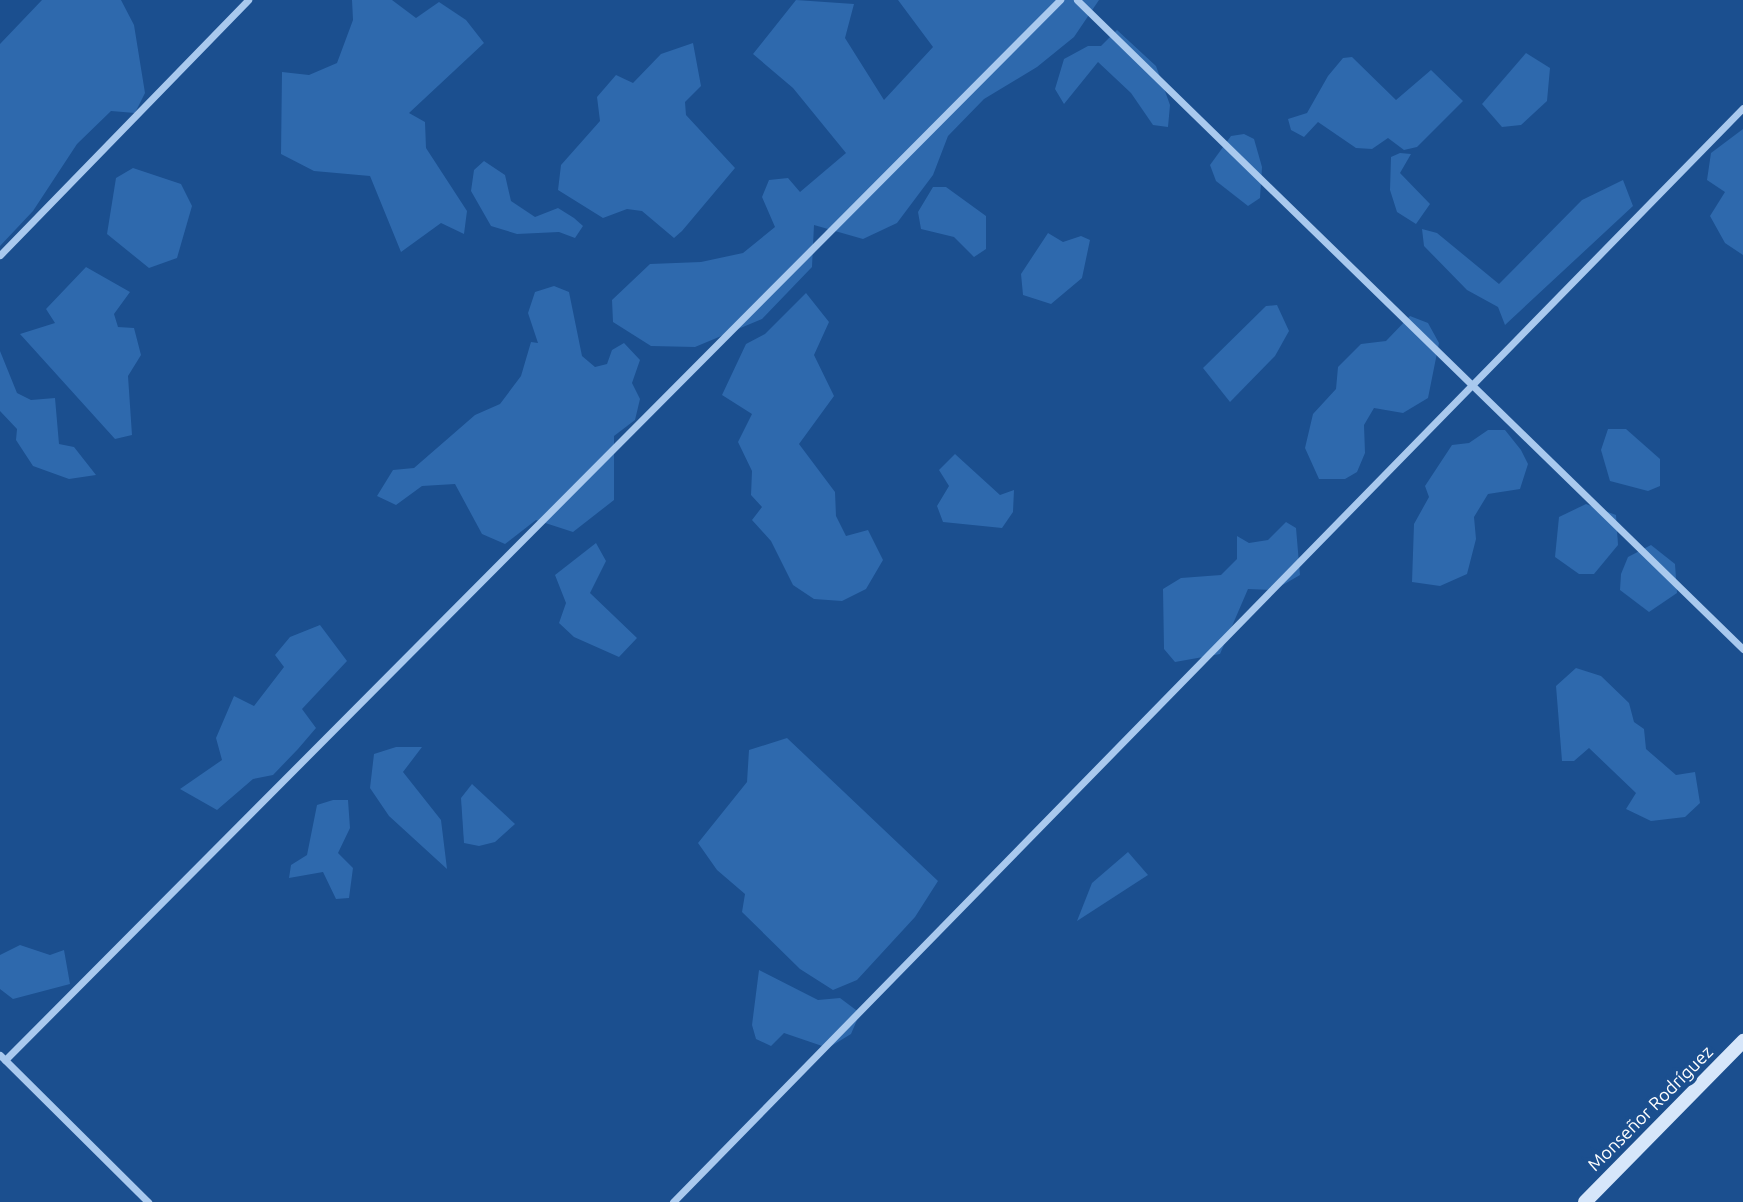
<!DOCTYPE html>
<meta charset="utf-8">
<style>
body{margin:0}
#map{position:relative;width:1743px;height:1202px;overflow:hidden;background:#1b4f8f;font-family:Ubuntu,sans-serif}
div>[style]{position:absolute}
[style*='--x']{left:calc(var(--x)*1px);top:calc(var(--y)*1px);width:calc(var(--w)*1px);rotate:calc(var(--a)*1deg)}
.green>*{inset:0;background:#2e69ad}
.street>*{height:7px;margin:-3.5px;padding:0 3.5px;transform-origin:3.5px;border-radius:3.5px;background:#a9c9ee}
.secondary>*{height:14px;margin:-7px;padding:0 7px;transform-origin:7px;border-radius:7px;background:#d6e6fa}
span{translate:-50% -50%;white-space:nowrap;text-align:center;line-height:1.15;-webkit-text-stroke:7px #1b4f8f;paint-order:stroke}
.street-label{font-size:18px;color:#fff}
</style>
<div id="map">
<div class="green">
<div style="clip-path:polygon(42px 0,121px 0,134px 25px,145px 93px,135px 113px,111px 111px,77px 144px,33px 211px,0 246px,0 44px)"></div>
<div style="clip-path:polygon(352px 0,392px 0,416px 18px,439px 2px,466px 20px,484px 43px,409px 113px,425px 122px,426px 148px,467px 211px,464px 234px,441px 223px,401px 252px,370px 176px,314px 171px,281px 154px,282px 72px,309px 75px,337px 63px,353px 20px)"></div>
<div style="clip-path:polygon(796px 0,854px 4px,845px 38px,884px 100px,933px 47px,898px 0,1099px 0,1074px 37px,1037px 67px,984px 99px,948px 136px,933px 175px,897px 223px,863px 239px,814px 225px,812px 267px,762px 319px,695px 347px,651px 346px,613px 322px,612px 300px,650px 264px,701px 262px,743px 253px,775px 227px,762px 197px,769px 180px,788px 178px,800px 192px,846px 153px,793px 88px,753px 54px)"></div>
<div style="clip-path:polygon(1117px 30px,1156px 66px,1170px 105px,1168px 127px,1153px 125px,1131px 93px,1098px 62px,1064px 104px,1055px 89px,1064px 59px,1088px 46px,1101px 46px)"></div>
<div style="clip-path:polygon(693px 43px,701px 86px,685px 102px,686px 115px,735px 168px,682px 231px,674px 238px,642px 211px,627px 209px,603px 218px,558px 190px,561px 165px,600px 121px,597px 97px,616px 75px,633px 83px,661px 54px)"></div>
<div style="clip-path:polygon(1526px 53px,1550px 68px,1547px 101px,1521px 125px,1502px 127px,1482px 104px)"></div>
<div style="clip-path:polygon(1352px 57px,1396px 100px,1431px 70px,1463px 101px,1417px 147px,1404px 150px,1388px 138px,1372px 149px,1356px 148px,1318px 122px,1304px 137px,1291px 130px,1288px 119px,1307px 113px,1328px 76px,1343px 58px)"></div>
<div style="clip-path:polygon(1743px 129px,1743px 255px,1725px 243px,1710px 216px,1725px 192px,1707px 180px,1711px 153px)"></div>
<div style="clip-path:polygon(1244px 134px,1254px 139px,1262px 167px,1260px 198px,1248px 206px,1216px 181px,1210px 165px,1231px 136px)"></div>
<div style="clip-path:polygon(1400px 153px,1411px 154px,1400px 173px,1430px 204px,1416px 224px,1397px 212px,1390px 190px,1391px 157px)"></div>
<div style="clip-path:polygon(484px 161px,505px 175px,511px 201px,535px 217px,558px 208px,574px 218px,583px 226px,575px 238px,559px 232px,517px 234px,491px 226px,471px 191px,474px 170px)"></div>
<div style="clip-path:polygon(133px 168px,181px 184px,192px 206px,177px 258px,149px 268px,107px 234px,116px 178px)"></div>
<div style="clip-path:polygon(1623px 180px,1633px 206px,1505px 325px,1498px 307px,1467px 290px,1424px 246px,1422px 229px,1437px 233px,1499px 284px,1582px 200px)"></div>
<div style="clip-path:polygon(933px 187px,946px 187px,986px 216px,986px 249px,974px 257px,954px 237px,921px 229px,918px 212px)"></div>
<div style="clip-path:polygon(1048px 233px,1063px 242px,1081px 236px,1090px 240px,1082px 278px,1051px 304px,1023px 295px,1021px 274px)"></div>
<div style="clip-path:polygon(86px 267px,130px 292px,114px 314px,118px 327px,134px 328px,141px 355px,128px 376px,132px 435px,115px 439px,20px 334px,55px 323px,46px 309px)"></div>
<div style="clip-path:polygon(554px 286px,569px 292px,582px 356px,595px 367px,607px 364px,612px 350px,624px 343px,640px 360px,632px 383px,640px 399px,635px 420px,614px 436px,614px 500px,573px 532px,536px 520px,505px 544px,482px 534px,455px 484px,422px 486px,396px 505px,377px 496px,393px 470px,414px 468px,475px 415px,500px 404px,521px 376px,531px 342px,538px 343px,528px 313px,535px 292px)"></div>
<div style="clip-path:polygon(806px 293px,829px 322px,814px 355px,834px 396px,799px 444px,835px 492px,836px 516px,846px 536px,868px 530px,883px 560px,866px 589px,842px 601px,814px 599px,793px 585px,771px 541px,752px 520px,762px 507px,751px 495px,752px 471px,738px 442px,752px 414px,722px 395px,746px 344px,765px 334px)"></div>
<div style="clip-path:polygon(1277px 305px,1289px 331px,1275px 356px,1230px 402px,1203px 368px,1266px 306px)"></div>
<div style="clip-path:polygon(1410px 316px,1428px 323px,1439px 343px,1428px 398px,1403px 413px,1374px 408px,1364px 425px,1365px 453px,1357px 472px,1345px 479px,1319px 479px,1305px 448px,1313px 414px,1336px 389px,1338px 367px,1361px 344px,1386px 341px)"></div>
<div style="clip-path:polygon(0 351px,17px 393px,31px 400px,55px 398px,59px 444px,74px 447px,96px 475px,69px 479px,33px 466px,16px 440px,17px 429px,0 411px)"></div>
<div style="clip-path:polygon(1608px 429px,1626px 429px,1660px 459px,1660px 486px,1648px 491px,1610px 481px,1601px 450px)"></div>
<div style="clip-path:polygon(1488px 430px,1505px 430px,1521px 450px,1528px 464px,1520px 489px,1488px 494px,1474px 517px,1476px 539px,1467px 574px,1440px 586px,1412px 582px,1414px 524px,1429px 497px,1425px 486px,1452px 445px,1469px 443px)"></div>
<div style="clip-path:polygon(955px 454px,1000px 495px,1014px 490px,1013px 512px,1002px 528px,943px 522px,937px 506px,949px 486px,939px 470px)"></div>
<div style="clip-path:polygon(1586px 504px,1616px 515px,1618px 545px,1594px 574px,1579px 574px,1555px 557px,1559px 517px)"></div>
<div style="clip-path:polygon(1286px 522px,1296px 528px,1300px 575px,1274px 590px,1248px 589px,1220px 654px,1175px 662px,1164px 649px,1163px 589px,1181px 578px,1221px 575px,1237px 559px,1237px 536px,1249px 543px,1268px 540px)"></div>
<div style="clip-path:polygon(596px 543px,606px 561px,590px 593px,637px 638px,619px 657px,574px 637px,559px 623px,566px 603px,555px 575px)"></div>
<div style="clip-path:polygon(1651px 545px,1675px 564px,1677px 593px,1649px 612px,1620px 590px,1621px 574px,1628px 557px)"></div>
<div style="clip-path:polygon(320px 625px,347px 661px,302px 709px,316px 728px,298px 749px,273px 775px,253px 779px,217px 810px,180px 789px,222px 760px,216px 738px,234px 696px,254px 706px,284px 667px,275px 655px,290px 637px)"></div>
<div style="clip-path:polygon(1576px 668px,1601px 676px,1629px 703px,1634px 722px,1644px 729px,1646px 749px,1676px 775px,1695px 772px,1700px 803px,1685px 817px,1651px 821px,1626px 809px,1636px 793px,1589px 748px,1574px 761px,1562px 761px,1556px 686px)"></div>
<div style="clip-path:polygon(787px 738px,938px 881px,915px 917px,857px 980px,833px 990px,800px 969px,742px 912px,745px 894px,717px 870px,698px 843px,747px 782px,749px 750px)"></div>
<div style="clip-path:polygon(396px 747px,422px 747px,403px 772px,441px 820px,447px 869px,389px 816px,370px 788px,374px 754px)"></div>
<div style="clip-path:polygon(472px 784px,515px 824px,495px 842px,479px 846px,464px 843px,461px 798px)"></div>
<div style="clip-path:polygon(333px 800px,348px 800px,350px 828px,338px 853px,353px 868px,349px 898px,336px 899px,323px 872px,289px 878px,291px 865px,307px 855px,317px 805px)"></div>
<div style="clip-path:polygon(1128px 852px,1148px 875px,1077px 921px,1092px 883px)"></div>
<div style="clip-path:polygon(20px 945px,50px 955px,64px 950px,70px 984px,13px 999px,0 989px,0 955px)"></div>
<div style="clip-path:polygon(759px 970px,818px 1000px,840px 998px,860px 1013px,851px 1034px,828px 1048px,784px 1033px,771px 1046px,756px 1039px,752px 1025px)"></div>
</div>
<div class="street">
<div style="--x:1077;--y:0;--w:930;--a:44.26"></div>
<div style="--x:0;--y:255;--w:356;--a:-45.8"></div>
<div style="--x:0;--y:1055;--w:209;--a:44.8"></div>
<div style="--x:5;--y:1060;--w:1496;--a:-45.14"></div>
<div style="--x:673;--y:1202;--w:1530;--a:-45.64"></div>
</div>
<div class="secondary">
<div style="--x:1585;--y:1202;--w:226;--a:-45.5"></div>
</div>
<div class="street-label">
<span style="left:1650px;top:1108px;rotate:-45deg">Monseñor Rodríguez</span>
</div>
</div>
